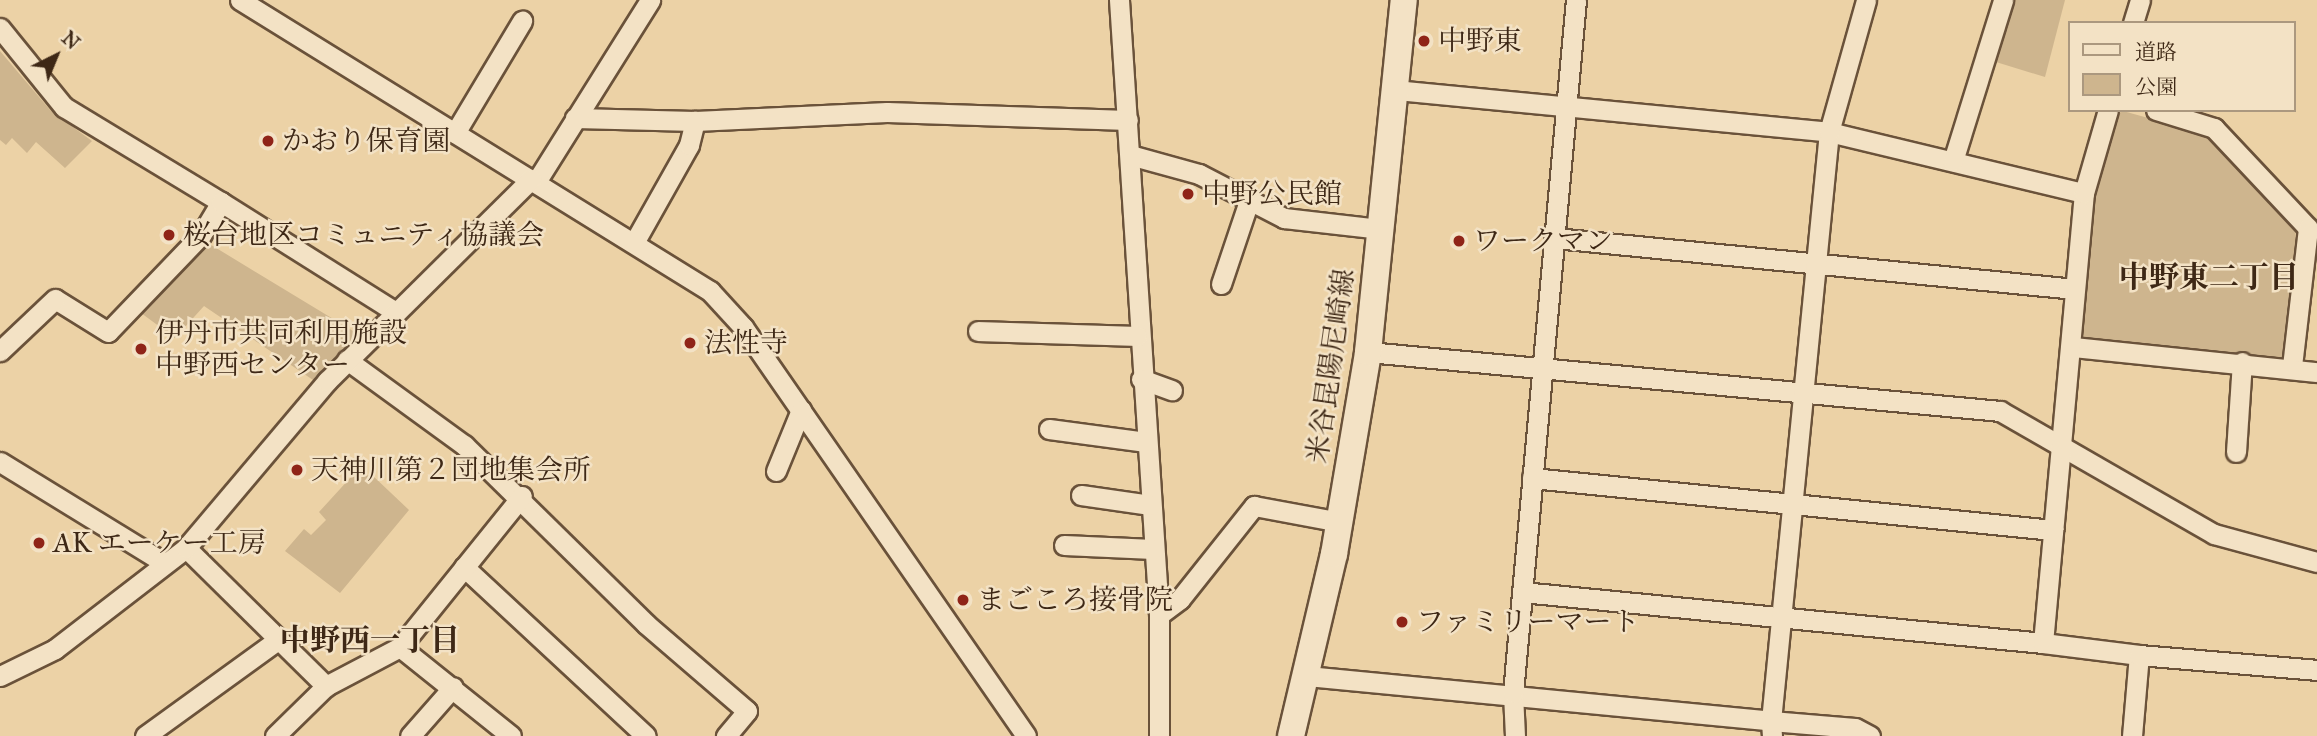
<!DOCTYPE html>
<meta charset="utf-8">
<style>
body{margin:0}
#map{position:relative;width:2317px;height:736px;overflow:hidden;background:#ecd2a6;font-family:"IM FELL Great Primer","Noto Serif JP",serif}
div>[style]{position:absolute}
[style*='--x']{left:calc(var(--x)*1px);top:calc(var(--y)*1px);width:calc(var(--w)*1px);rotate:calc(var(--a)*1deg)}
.green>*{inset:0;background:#ceb58e}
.roads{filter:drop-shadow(2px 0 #6a523a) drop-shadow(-2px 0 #6a523a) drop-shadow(0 2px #6a523a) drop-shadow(0 -2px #6a523a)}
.street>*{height:19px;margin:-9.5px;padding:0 9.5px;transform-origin:9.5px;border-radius:9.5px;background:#f3e2c5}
.secondary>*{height:26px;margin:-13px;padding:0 13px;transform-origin:13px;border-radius:13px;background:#f3e2c5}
.dots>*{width:19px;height:19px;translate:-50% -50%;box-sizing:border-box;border:4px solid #f3e2c5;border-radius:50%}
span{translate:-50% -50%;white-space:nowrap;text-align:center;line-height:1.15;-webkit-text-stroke:5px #f3e2c5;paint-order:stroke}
.poi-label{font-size:28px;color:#3e2816}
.left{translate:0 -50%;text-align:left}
.street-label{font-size:28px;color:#3e2816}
.neighbourhood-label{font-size:30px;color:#3e2816;font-weight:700}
.legend{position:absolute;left:2068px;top:21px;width:228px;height:91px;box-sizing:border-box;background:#f3e2c5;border:2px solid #ab987f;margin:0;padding:9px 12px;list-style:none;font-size:21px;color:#3e2816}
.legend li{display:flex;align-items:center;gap:14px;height:35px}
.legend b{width:35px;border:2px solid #ab987f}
.north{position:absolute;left:21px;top:21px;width:70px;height:70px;-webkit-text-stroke:5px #f3e2c5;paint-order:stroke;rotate:43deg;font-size:19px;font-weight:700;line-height:28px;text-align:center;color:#3e2816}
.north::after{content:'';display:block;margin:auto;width:24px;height:32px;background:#3e2816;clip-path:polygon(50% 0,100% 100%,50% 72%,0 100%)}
</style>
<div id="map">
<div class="green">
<div style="clip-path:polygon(2014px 0,2065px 0,2045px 77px,1996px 62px)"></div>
<div style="clip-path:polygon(0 51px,51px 111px,92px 141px,65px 168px,36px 142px,27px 153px,12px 138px,6px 145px,0 140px)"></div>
<div style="clip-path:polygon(2123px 111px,2213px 136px,2296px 228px,2289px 354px,2282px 360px,2081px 337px,2090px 199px,2115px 116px)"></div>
<div style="clip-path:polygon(203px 240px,358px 334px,316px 382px,204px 306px,175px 338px,137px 310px)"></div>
<div style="clip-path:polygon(372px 475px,409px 510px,340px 593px,285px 551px,304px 529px,311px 535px,326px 520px,319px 512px,351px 477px)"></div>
</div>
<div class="roads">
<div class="street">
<div style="--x:240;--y:0;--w:553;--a:31.76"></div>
<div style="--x:710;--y:291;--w:49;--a:47.5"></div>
<div style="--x:743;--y:327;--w:497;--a:55.3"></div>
<div style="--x:1119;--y:0;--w:616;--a:86.28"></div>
<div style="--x:1159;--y:615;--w:121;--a:90"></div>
<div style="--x:2133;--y:23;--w:24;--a:-73"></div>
<div style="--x:0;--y:28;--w:102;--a:51"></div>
<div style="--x:64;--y:107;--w:184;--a:31.2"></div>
<div style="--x:221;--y:202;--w:39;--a:121"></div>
<div style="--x:201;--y:235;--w:134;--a:133.8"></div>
<div style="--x:108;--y:332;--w:62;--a:-148.1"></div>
<div style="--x:55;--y:299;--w:76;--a:136.6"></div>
<div style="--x:1396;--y:90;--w:435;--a:5.5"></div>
<div style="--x:1829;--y:132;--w:262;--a:13.5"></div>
<div style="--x:2156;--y:110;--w:61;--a:17.2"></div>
<div style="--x:2214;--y:128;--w:137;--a:46.8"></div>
<div style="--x:2308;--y:228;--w:140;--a:96.6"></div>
<div style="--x:575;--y:118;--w:120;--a:1.4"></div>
<div style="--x:695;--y:121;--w:192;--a:-2.7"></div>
<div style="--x:887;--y:112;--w:241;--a:1.9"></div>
<div style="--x:455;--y:133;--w:131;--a:-59.1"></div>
<div style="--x:1130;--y:155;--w:72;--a:15.4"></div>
<div style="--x:1199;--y:174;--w:96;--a:27.4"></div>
<div style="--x:1284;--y:218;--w:98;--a:6.5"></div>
<div style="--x:1953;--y:161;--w:169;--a:-72.7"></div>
<div style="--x:536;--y:182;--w:215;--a:-57.9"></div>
<div style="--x:221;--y:202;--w:204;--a:32.2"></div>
<div style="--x:1555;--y:238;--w:522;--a:5.6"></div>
<div style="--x:635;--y:241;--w:110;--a:-60.6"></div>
<div style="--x:689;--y:145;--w:25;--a:-76"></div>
<div style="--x:1221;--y:284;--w:91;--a:-71.4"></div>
<div style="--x:978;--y:331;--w:159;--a:1.8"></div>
<div style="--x:2073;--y:347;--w:245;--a:5.9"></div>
<div style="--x:1368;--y:352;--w:635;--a:5.33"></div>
<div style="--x:2000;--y:411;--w:247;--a:29.9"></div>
<div style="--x:2214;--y:534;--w:107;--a:15.2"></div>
<div style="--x:347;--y:360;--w:145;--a:36"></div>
<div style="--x:464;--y:445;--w:255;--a:44.5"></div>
<div style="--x:646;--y:624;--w:133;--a:40.7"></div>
<div style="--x:747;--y:711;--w:33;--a:130"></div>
<div style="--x:1141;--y:379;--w:33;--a:20"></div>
<div style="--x:1049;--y:429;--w:98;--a:7.6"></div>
<div style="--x:2236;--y:452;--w:90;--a:-86.2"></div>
<div style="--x:0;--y:462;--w:193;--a:31.5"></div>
<div style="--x:776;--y:471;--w:66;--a:-67.7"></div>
<div style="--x:1532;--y:478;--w:524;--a:5.7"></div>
<div style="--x:1081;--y:495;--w:70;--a:8.2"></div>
<div style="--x:1064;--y:545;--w:89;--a:2.6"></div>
<div style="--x:186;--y:548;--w:197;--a:44.6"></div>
<div style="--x:464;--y:567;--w:248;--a:42.9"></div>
<div style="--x:1522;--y:592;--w:523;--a:5.59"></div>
<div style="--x:2043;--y:643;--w:452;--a:-84.8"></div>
<div style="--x:2084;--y:193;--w:86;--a:-73.9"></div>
<div style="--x:1159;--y:615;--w:26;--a:-37"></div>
<div style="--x:1180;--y:599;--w:119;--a:-51.5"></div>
<div style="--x:1254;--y:506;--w:87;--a:10.5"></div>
<div style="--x:2043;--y:643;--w:97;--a:7.1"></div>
<div style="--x:400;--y:647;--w:142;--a:38.7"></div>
<div style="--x:0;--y:676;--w:61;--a:-26.1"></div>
<div style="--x:55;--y:649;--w:165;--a:-37.6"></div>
<div style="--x:186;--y:548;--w:219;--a:-49.8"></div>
<div style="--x:327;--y:381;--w:287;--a:-44.7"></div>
<div style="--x:1307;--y:676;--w:466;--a:5.5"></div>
<div style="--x:1771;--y:721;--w:592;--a:-84.38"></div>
<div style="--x:1829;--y:132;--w:137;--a:-74.3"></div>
<div style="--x:145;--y:736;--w:165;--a:-35.9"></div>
<div style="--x:275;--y:736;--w:71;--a:-44.4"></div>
<div style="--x:326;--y:686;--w:84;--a:-27.8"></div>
<div style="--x:400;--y:647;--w:194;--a:-51.1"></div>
<div style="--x:410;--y:736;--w:65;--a:-48.7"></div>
<div style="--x:1515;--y:736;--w:43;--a:-92.7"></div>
<div style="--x:1513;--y:693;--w:696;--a:-84.81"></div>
<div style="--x:1772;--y:736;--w:15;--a:-94"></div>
<div style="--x:1771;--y:721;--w:84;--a:4.8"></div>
<div style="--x:1855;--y:728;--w:17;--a:28"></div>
<div style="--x:2132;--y:736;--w:81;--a:-85.1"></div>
<div style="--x:2139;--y:655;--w:179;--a:4.8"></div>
</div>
<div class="secondary">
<div style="--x:1291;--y:736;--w:187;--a:-76.7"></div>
<div style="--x:1334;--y:554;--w:205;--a:-80.4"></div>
<div style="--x:1368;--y:352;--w:354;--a:-84.2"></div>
</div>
</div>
<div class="dots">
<div style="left:1424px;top:41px;background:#8f2418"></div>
<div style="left:268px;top:141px;background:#8f2418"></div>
<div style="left:1188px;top:194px;background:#8f2418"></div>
<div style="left:169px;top:235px;background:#8f2418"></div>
<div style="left:1459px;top:241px;background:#8f2418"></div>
<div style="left:690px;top:343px;background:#8f2418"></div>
<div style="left:141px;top:349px;background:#8f2418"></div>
<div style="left:297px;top:470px;background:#8f2418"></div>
<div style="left:39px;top:543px;background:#8f2418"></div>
<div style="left:963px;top:600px;background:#8f2418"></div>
<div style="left:1402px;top:622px;background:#8f2418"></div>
</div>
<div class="poi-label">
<span class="left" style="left:1438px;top:41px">中野東</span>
<span class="left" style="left:282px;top:141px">かおり保育園</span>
<span class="left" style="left:1202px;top:194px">中野公民館</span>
<span class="left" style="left:183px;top:235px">桜台地区コミュニティ協議会</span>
<span class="left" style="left:1473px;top:241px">ワークマン</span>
<span class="left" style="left:155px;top:349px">伊丹市共同利用施設<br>中野西センター</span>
<span class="left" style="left:704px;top:343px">法性寺</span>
<span class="left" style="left:311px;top:470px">天神川第２団地集会所</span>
<span class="left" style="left:53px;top:543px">AK エーケー工房</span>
<span class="left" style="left:977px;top:600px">まごころ接骨院</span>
<span class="left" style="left:1416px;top:622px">ファミリーマート</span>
</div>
<div class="street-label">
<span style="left:1331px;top:366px;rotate:-82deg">米谷昆陽尼崎線</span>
</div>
<div class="neighbourhood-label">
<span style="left:2209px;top:277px">中野東二丁目</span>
<span style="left:370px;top:640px">中野西一丁目</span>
</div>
<ul class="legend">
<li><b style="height:9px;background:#f3e2c5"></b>道路</li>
<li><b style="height:19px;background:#ceb58e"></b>公園</li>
</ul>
<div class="north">N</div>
</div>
